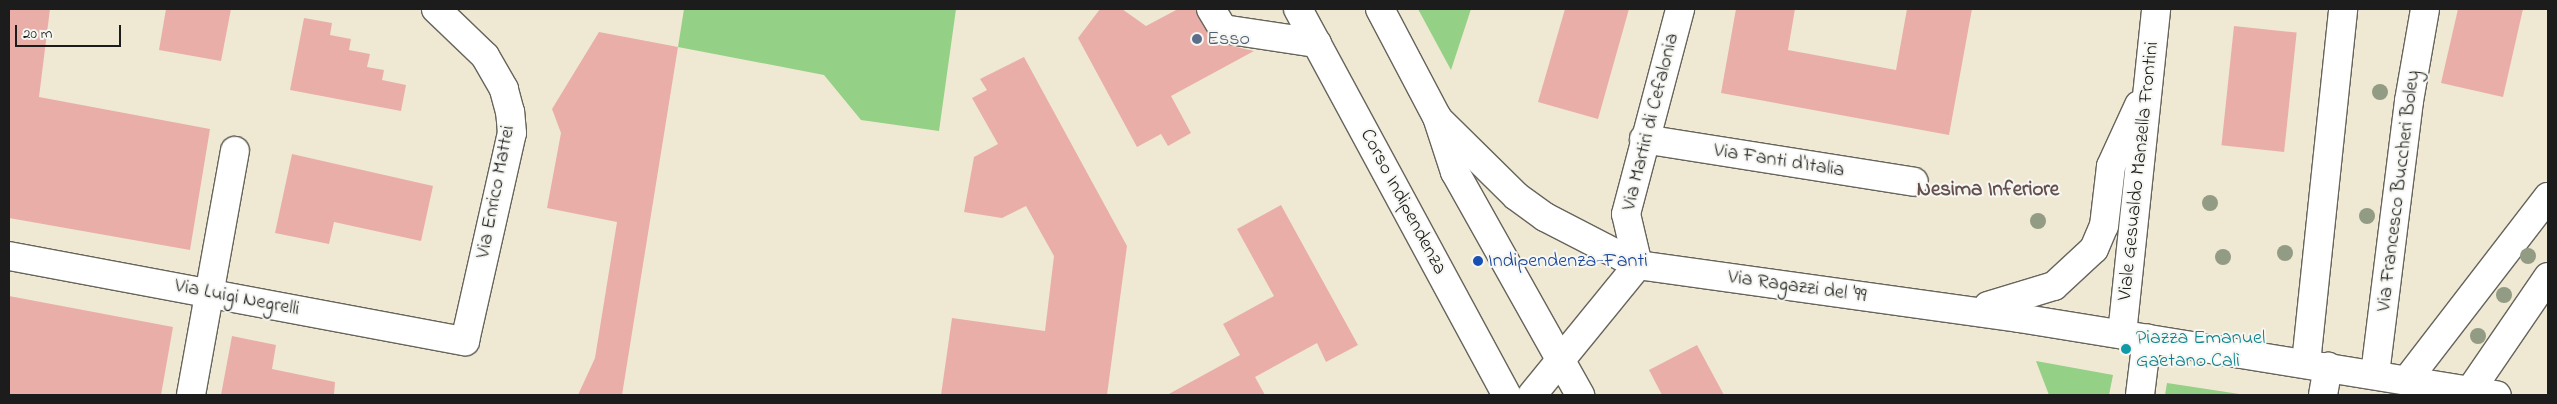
<!DOCTYPE html>
<meta charset="utf-8">
<style>
body{margin:0}
#map{position:relative;width:2557px;height:404px;overflow:hidden;background:#efe9d3;font-family:"Indie Flower",sans-serif}
div>[style]{position:absolute}
[style*='--x']{left:calc(var(--x)*1px);top:calc(var(--y)*1px);width:calc(var(--w)*1px);rotate:calc(var(--a)*1deg)}
.green>*{inset:0;background:#94d085}
.building>*{inset:0;background:#eaaea8;transform-origin:0 0}
.roads{filter:drop-shadow(1px 0 #66645c) drop-shadow(-1px 0 #66645c) drop-shadow(0 1px #66645c) drop-shadow(0 -1px #66645c)}
.minor>*{height:28px;margin:-14px;padding:0 14px;transform-origin:14px;border-radius:14px;background:#fff}
.major>*{height:28px;margin:-14px;padding:0 14px;transform-origin:14px;border-radius:14px;background:#fff}
.trees>*{width:16px;height:16px;margin:-8px;border-radius:50%;background:#929b83}
.dots>*{width:14px;height:14px;translate:-50% -50%;box-sizing:border-box;border:2px solid #f6f6f2;border-radius:50%}
span{translate:-50% -50%;white-space:nowrap;text-align:center;line-height:1.15;-webkit-text-stroke:4px #f6f6f2;paint-order:stroke}
.service-label{font-size:20px;color:#4e5e75}
.left{translate:0 -50%;text-align:left}
.street-label{font-size:20px;color:#1c1c1c}
.transit-label{font-size:20px;color:#164399}
.culture-label{font-size:20px;color:#0d838f}
.neighbourhood-label{font-size:21px;color:#644f4d;font-weight:700}
.frame{position:absolute;inset:0;border:10px solid #1c1c1c;pointer-events:none}
.scale{position:absolute;left:15px;top:25px;width:106px;height:22px;box-sizing:border-box;border:2px solid #1c1c1c;border-top:0;padding-left:6px;font-size:15px;line-height:18px;white-space:nowrap;color:#1c1c1c;-webkit-text-stroke:4px #f6f6f2;paint-order:stroke}
</style>
<div id="map">
<div class="green">
<div style="clip-path:polygon(684px 9px,956px 9px,939px 131px,861px 120px,824px 75px,678px 47px)"></div>
<div style="clip-path:polygon(1418px 9px,1471px 9px,1451px 70px)"></div>
<div style="clip-path:polygon(2036px 361px,2113px 375px,2109px 395px,2049px 395px)"></div>
<div style="clip-path:polygon(2167px 383px,2246px 395px,2165px 395px)"></div>
</div>
<div class="building">
<div style="clip-path:polygon(9px 9px,50px 9px,39px 97px,210px 129px,190px 250px,9px 218px)"></div>
<div style="clip-path:polygon(166px 9px,231px 9px,221px 61px,159px 50px)"></div>
<div style="clip-path:polygon(1100px 9px,1122px 9px,1146px 26px,1178px 9px,1195px 9px,1214px 42px,1254px 51px,1171px 96px,1191px 133px,1168px 146px,1161px 134px,1137px 147px,1078px 38px)"></div>
<div style="clip-path:polygon(1565px 9px,1629px 9px,1598px 119px,1538px 102px)"></div>
<div style="clip-path:polygon(1736px 9px,1795px 9px,1788px 50px,1896px 70px,1907px 9px,1972px 9px,1949px 135px,1721px 93px)"></div>
<div style="clip-path:polygon(2458px 9px,2523px 9px,2503px 97px,2441px 83px)"></div>
<div style="clip-path:polygon(304px 18px,332px 23px,330px 35px,351px 39px,349px 50px,370px 54px,367px 67px,384px 70px,382px 80px,406px 85px,401px 111px,290px 90px)"></div>
<div style="left:2234px;top:26px;width:63px;height:120px;rotate:6deg"></div>
<div style="clip-path:polygon(599px 32px,678px 47px,622px 395px,578px 395px,595px 358px,617px 222px,547px 208px,561px 133px,552px 109px)"></div>
<div style="clip-path:polygon(1024px 57px,1127px 246px,1107px 395px,941px 395px,952px 318px,1045px 331px,1054px 256px,1026px 206px,1002px 218px,964px 212px,974px 157px,998px 144px,972px 98px,987px 90px,980px 79px)"></div>
<div style="clip-path:polygon(292px 154px,433px 186px,421px 241px,334px 222px,329px 244px,275px 233px)"></div>
<div style="clip-path:polygon(1281px 205px,1358px 345px,1326px 362px,1317px 343px,1255px 377px,1265px 395px,1167px 395px,1240px 355px,1223px 324px,1274px 296px,1237px 229px)"></div>
<div style="clip-path:polygon(9px 296px,173px 327px,161px 395px,9px 395px)"></div>
<div style="clip-path:polygon(232px 336px,276px 345px,272px 369px,335px 382px,334px 395px,221px 395px)"></div>
<div style="clip-path:polygon(1697px 345px,1724px 395px,1662px 395px,1649px 370px)"></div>
</div>
<div class="roads">
<div class="minor">
<div style="--x:1211;--y:9;--w:23;--a:59"></div>
<div style="--x:1223;--y:29;--w:95;--a:8.5"></div>
<div style="--x:1380;--y:9;--w:122;--a:62.2"></div>
<div style="--x:1437;--y:117;--w:58;--a:71.9"></div>
<div style="--x:1455;--y:172;--w:256;--a:60.7"></div>
<div style="--x:1439;--y:120;--w:108;--a:44.6"></div>
<div style="--x:1516;--y:196;--w:36;--a:36"></div>
<div style="--x:1545;--y:217;--w:105;--a:27.3"></div>
<div style="--x:1644;--y:139;--w:273;--a:9"></div>
<div style="--x:9;--y:256;--w:464;--a:10.6"></div>
<div style="--x:465;--y:341;--w:213;--a:-77.3"></div>
<div style="--x:512;--y:133;--w:21;--a:-95"></div>
<div style="--x:510;--y:112;--w:24;--a:-105"></div>
<div style="--x:504;--y:89;--w:38;--a:-120"></div>
<div style="--x:485;--y:56;--w:68;--a:-136.2"></div>
<div style="--x:1638;--y:265;--w:52;--a:-103.2"></div>
<div style="--x:1626;--y:214;--w:212;--a:-75.2"></div>
<div style="--x:1988;--y:306;--w:69;--a:-16.9"></div>
<div style="--x:2054;--y:286;--w:54;--a:-42.8"></div>
<div style="--x:2094;--y:249;--w:25;--a:-67"></div>
<div style="--x:2104;--y:226;--w:60;--a:-83.3"></div>
<div style="--x:2111;--y:166;--w:67;--a:-65.3"></div>
<div style="--x:2122;--y:334;--w:327;--a:-84"></div>
<div style="--x:2306;--y:363;--w:356;--a:-84"></div>
<div style="--x:2375;--y:374;--w:275;--a:-82.9"></div>
<div style="--x:2409;--y:101;--w:93;--a:-80.1"></div>
<div style="--x:2407;--y:380;--w:231;--a:-52.4"></div>
<div style="--x:2470;--y:391;--w:138;--a:-55.6"></div>
<div style="--x:191;--y:395;--w:248;--a:-79.8"></div>
<div style="--x:1532;--y:395;--w:168;--a:-50.8"></div>
<div style="--x:1638;--y:265;--w:385;--a:7.9"></div>
<div style="--x:2019;--y:318;--w:484;--a:9.2"></div>
<div style="--x:2140;--y:395;--w:57;--a:-83"></div>
<div style="--x:2323;--y:395;--w:29;--a:-80"></div>
</div>
<div class="major">
<div style="--x:1298;--y:9;--w:439;--a:61.6"></div>
</div>
</div>
<div class="trees">
<div style="left:2380px;top:92px"></div>
<div style="left:2210px;top:203px"></div>
<div style="left:2367px;top:216px"></div>
<div style="left:2038px;top:221px"></div>
<div style="left:2285px;top:253px"></div>
<div style="left:2528px;top:256px"></div>
<div style="left:2223px;top:257px"></div>
<div style="left:2504px;top:295px"></div>
<div style="left:2478px;top:336px"></div>
</div>
<div class="dots">
<div style="left:1197px;top:39px;background:#5c6f8a"></div>
<div style="left:1478px;top:261px;background:#1a4fb4"></div>
<div style="left:2126px;top:349px;background:#0f9aa8"></div>
</div>
<div class="service-label">
<span class="left" style="left:1207px;top:39px">Esso</span>
</div>
<div class="street-label">
<span style="left:1651px;top:122px;rotate:-76deg">Via Martiri di Cefalonia</span>
<span style="left:1779px;top:161px;rotate:9deg">Via Fanti d'Italia</span>
<span style="left:2139px;top:171px;rotate:-84deg">Viale Gesualdo Manzella Frontini</span>
<span style="left:2399px;top:191px;rotate:-83deg">Via Francesco Buccheri Boley</span>
<span style="left:496px;top:192px;rotate:-79deg">Via Enrico Mattei</span>
<span style="left:1403px;top:202px;rotate:62deg">Corso Indipendenza</span>
<span style="left:1797px;top:287px;rotate:8deg">Via Ragazzi del '99</span>
<span style="left:237px;top:298px;rotate:11deg">Via Luigi Negrelli</span>
</div>
<div class="transit-label">
<span class="left" style="left:1488px;top:261px">Indipendenza-Fanti</span>
</div>
<div class="culture-label">
<span class="left" style="left:2136px;top:350px">Piazza Emanuel<br>Gaetano Calì</span>
</div>
<div class="neighbourhood-label">
<span style="left:1988px;top:190px">Nesima Inferiore</span>
</div>
<div class="frame"></div>
<div class="scale">20 m</div>
</div>
